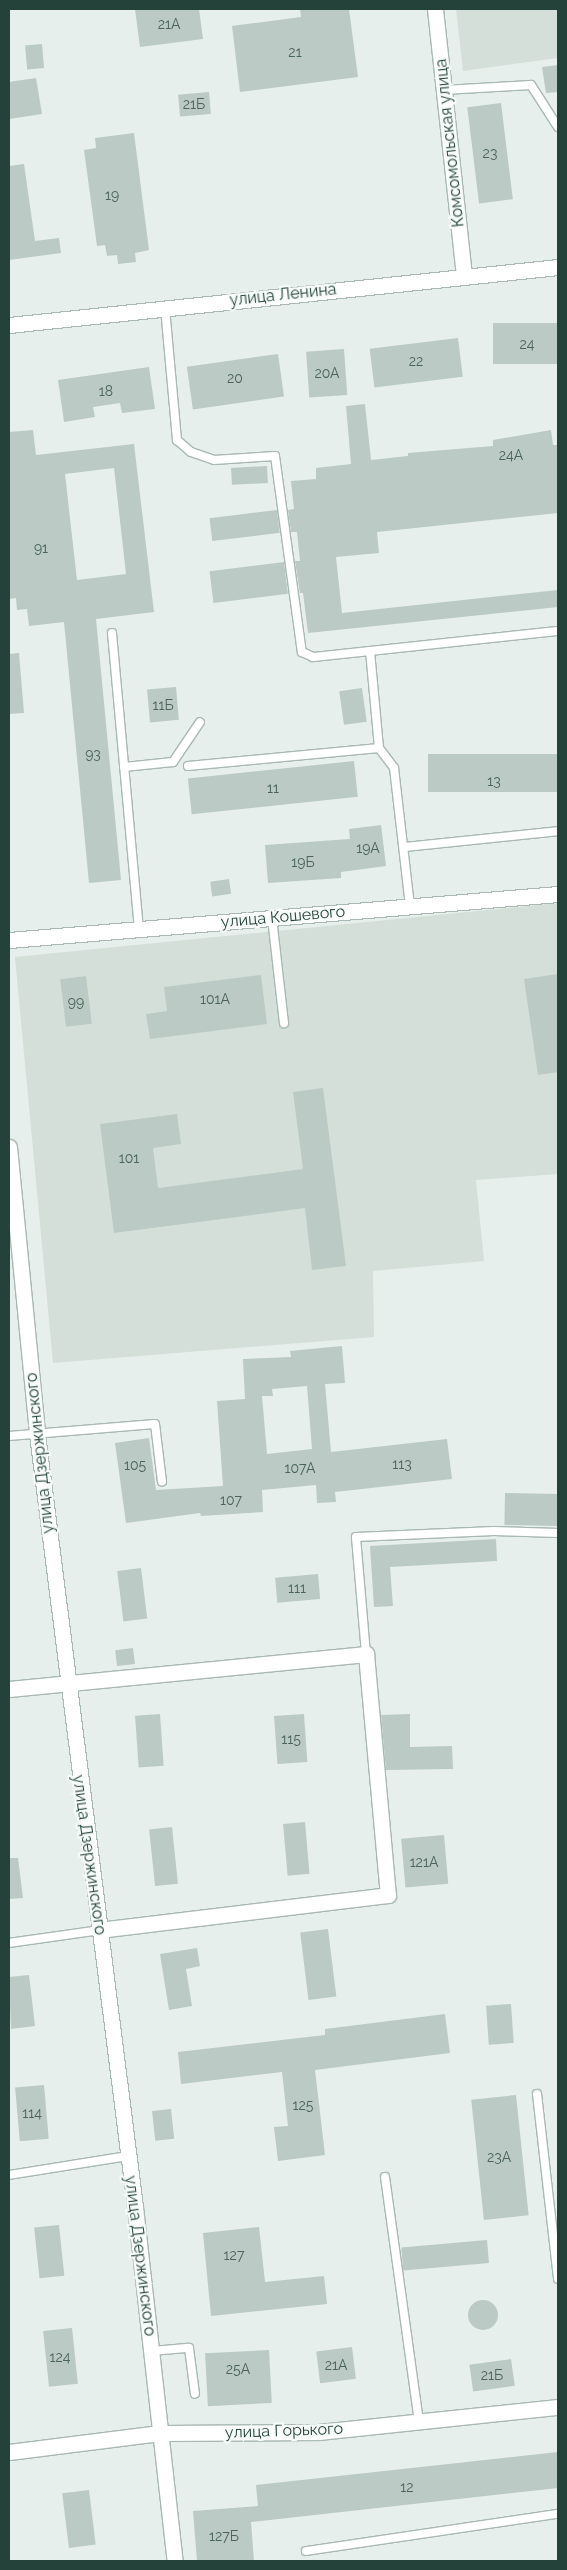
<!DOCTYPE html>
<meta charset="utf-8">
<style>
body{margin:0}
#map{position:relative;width:567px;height:2570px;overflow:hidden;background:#e6efeb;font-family:Raleway,sans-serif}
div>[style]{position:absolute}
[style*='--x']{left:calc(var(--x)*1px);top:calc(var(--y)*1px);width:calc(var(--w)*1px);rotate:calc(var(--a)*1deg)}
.built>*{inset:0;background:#d4dfda}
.building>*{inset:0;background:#bbcac4;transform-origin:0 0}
.round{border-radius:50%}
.roads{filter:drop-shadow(1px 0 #a8b8b2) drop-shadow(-1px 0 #a8b8b2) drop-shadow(0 1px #a8b8b2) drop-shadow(0 -1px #a8b8b2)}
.lane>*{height:8px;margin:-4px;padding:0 4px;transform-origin:4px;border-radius:4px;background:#fff}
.street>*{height:15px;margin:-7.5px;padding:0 7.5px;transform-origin:7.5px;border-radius:7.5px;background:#fff}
.secondary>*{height:15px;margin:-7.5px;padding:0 7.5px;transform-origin:7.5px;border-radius:7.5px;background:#fff}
span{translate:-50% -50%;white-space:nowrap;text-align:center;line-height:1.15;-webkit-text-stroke:4.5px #f7fbf9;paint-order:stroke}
.number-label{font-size:14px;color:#4a645c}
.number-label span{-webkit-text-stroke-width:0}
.street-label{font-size:16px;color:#24423a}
.frame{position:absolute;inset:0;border:10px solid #24423a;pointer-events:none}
</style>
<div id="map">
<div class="built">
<div style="clip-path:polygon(456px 9px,558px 9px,558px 58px,463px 71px)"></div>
<div style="clip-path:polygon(558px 903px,558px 1174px,476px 1180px,484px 1261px,373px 1271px,374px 1337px,53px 1363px,15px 957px)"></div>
</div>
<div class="building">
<div style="clip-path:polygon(135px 9px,199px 9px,203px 39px,140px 47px)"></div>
<div style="clip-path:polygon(300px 9px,349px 9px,358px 77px,240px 92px,232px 26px,301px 17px)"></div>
<div style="left:42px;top:44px;width:24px;height:17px;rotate:85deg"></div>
<div style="clip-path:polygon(558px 65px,558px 92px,546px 93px,542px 67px)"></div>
<div style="clip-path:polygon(36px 78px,42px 114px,9px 119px,9px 82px)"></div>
<div style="left:209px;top:92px;width:22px;height:31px;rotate:85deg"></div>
<div style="left:501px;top:103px;width:97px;height:34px;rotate:83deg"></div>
<div style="clip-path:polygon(134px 133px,149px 250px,135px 253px,136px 262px,118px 264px,117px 255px,107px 256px,105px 245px,97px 246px,84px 150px,96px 148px,95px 138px)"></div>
<div style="clip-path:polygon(24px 164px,35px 241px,59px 238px,61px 253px,9px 260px,9px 166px)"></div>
<div style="left:558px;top:323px;width:41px;height:65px;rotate:90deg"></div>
<div style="left:458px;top:338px;width:39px;height:89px;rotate:83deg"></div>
<div style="left:344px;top:349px;width:46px;height:38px;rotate:86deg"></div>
<div style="left:278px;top:354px;width:43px;height:92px;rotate:82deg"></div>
<div style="clip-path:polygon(149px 367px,155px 409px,122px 413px,120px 403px,93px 407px,95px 417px,64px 422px,58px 380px)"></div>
<div style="clip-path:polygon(365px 404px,371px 460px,408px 456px,408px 453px,493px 446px,493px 440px,551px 430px,553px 445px,558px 445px,558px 513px,377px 532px,379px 553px,336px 557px,342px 613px,558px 590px,558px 607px,308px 633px,303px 593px,300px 593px,295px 561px,300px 561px,297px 532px,291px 532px,288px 510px,294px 509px,291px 481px,316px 479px,316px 468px,351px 464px,346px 406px)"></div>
<div style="clip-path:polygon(evenodd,33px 430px,36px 455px,134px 444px,154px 612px,96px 619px,121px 880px,89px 883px,64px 622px,29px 626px,27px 609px,17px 610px,16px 598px,9px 599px,9px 432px,33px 430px,114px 468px,126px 574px,77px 580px,65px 474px,114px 468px)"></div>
<div style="left:267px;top:466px;width:17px;height:36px;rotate:87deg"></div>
<div style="left:277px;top:510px;width:23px;height:68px;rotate:83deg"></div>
<div style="left:284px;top:562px;width:32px;height:75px;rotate:83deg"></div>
<div style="clip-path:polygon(19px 653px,24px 713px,9px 714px,9px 654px)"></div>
<div style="left:176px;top:687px;width:33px;height:29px;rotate:85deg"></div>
<div style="left:362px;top:688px;width:34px;height:23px;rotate:82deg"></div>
<div style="left:558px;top:754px;width:38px;height:130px;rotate:90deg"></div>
<div style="left:354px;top:761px;width:36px;height:167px;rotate:84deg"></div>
<div style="clip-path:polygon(381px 825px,386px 866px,341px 872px,341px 878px,268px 883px,265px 845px,350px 839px,349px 829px)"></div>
<div style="left:229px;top:879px;width:15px;height:19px;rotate:82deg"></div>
<div style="clip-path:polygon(558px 974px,558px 1072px,538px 1075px,524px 979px)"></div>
<div style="clip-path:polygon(261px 975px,267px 1024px,150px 1039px,146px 1014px,167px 1011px,164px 987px)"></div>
<div style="left:86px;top:976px;width:48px;height:26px;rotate:83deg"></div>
<div style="clip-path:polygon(323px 1088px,346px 1266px,312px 1270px,305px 1208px,114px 1233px,100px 1124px,177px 1114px,181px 1144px,153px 1148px,158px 1188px,303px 1169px,293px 1092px)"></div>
<div style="clip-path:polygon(evenodd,342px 1346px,345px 1383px,325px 1384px,331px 1452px,447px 1439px,452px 1479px,335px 1492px,336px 1502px,317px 1503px,316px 1485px,262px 1490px,263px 1512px,201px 1516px,200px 1513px,126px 1523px,115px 1443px,149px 1438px,156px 1490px,223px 1486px,217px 1401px,245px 1399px,243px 1359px,291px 1357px,290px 1351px,342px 1346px,307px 1386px,312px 1449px,267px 1454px,262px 1396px,273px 1396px,272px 1389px,307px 1386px)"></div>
<div style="left:505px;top:1493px;width:53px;height:32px;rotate:1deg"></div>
<div style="clip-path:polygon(496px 1539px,497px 1561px,390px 1567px,393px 1606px,374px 1607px,370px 1546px)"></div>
<div style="left:141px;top:1568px;width:51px;height:24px;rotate:83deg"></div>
<div style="left:318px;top:1574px;width:25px;height:43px;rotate:85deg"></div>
<div style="left:133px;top:1648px;width:16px;height:18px;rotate:83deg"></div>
<div style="left:160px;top:1714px;width:52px;height:25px;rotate:86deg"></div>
<div style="left:304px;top:1714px;width:48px;height:30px;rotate:86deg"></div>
<div style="clip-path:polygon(410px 1714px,410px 1747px,452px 1746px,453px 1769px,386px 1770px,381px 1715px)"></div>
<div style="left:305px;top:1822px;width:52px;height:22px;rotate:85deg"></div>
<div style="left:172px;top:1827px;width:57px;height:23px;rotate:84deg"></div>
<div style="left:444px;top:1835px;width:49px;height:43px;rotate:85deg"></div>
<div style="clip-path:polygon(9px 1858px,18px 1858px,23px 1898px,9px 1899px)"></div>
<div style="left:328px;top:1929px;width:68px;height:28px;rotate:83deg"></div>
<div style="clip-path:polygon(197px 1948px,200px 1966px,186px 1969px,192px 2006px,169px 2010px,160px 1954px)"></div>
<div style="clip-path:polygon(29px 1975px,35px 2026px,11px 2029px,9px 1977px)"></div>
<div style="left:511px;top:2004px;width:39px;height:25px;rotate:86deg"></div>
<div style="clip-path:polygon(445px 2014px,450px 2053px,315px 2070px,325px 2155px,278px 2161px,274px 2127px,288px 2126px,282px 2072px,181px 2084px,178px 2052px,325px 2035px,325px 2029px)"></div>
<div style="left:44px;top:2085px;width:54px;height:29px;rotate:85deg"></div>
<div style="left:516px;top:2095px;width:121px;height:45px;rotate:84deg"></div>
<div style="left:171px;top:2109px;width:30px;height:19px;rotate:84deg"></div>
<div style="left:59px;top:2225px;width:51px;height:25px;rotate:84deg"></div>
<div style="clip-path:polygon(259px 2227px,265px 2282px,324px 2276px,327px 2304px,211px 2316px,203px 2233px)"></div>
<div style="left:487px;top:2240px;width:23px;height:86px;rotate:85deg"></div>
<div class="round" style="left:468px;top:2300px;width:30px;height:30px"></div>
<div style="left:72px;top:2328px;width:56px;height:29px;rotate:84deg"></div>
<div style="left:352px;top:2347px;width:32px;height:36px;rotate:83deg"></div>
<div style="left:269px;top:2350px;width:53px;height:64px;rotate:87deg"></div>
<div style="left:511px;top:2359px;width:27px;height:42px;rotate:82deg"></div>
<div style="clip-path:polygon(558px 2452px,558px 2488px,251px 2522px,254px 2561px,197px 2561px,193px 2511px,258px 2506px,256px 2485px)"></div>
<div style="left:89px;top:2490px;width:55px;height:27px;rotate:83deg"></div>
</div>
<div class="roads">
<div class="lane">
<div style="--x:444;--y:90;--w:87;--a:-3.3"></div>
<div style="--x:531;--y:85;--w:50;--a:57.3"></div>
<div style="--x:165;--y:308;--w:133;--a:84.8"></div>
<div style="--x:177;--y:440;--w:18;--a:41"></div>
<div style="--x:191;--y:452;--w:24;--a:19"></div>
<div style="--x:214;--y:460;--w:61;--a:-3.8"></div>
<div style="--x:275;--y:456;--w:198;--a:82.2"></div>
<div style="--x:302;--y:652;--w:12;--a:24"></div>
<div style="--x:313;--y:657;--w:246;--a:-6.1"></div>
<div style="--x:112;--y:633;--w:297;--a:84.8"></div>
<div style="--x:370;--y:651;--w:97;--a:84.7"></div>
<div style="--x:379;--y:748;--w:25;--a:53"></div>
<div style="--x:394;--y:768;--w:139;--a:83.4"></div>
<div style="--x:188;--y:766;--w:192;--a:-5.4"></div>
<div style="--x:124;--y:767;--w:49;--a:-5.8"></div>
<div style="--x:173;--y:762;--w:48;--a:-56"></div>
<div style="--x:404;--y:847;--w:155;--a:-5.9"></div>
<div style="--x:272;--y:918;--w:106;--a:83.5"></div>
<div style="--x:9;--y:1436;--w:146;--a:-4.7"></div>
<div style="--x:155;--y:1424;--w:58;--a:83.1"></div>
<div style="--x:366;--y:1654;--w:117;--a:-94.9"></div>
<div style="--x:356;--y:1537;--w:138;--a:-2.5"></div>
<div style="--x:494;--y:1531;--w:64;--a:1.8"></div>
<div style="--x:9;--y:1943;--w:92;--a:-8.1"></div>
<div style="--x:537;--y:2094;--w:186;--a:83.5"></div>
<div style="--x:9;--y:2175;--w:121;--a:-9.1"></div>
<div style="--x:385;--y:2177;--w:247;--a:82.1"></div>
<div style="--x:152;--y:2351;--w:37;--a:-5"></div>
<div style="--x:189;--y:2348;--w:46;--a:82.6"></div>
<div style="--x:306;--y:2551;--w:255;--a:-8.4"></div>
</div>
<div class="street">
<div style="--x:435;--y:9;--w:269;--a:83.8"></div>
<div style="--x:9;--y:940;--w:551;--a:-4.79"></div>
<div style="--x:9;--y:1689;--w:359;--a:-5.6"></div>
<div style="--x:366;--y:1654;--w:242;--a:84.8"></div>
<div style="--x:388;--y:1895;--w:290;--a:173.1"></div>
<div style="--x:9;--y:2452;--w:152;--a:-7.2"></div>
<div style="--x:160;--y:2433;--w:159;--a:-0.4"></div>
<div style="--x:319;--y:2432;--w:240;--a:-6"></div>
</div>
<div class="secondary">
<div style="--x:9;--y:325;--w:552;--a:-6.03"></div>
<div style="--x:9;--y:1147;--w:288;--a:84.4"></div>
<div style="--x:37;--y:1434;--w:779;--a:82.77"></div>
<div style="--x:135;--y:2207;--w:356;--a:83.6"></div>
</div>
</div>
<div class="number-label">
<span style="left:169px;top:24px">21А</span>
<span style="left:295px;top:52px">21</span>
<span style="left:194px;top:104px">21Б</span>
<span style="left:490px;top:153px">23</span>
<span style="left:112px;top:195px">19</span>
<span style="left:527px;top:344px">24</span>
<span style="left:416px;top:361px">22</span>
<span style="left:327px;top:373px">20А</span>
<span style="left:235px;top:378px">20</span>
<span style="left:106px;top:391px">18</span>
<span style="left:511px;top:455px">24А</span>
<span style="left:41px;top:548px">91</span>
<span style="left:163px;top:705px">11Б</span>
<span style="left:93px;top:754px">93</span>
<span style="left:494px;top:781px">13</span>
<span style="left:273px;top:788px">11</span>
<span style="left:368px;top:848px">19А</span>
<span style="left:303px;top:862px">19Б</span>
<span style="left:215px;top:999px">101А</span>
<span style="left:76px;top:1002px">99</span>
<span style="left:129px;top:1158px">101</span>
<span style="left:402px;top:1464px">113</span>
<span style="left:135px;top:1465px">105</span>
<span style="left:300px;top:1468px">107А</span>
<span style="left:231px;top:1500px">107</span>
<span style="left:297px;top:1588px">111</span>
<span style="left:291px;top:1739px">115</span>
<span style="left:424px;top:1862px">121А</span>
<span style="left:303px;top:2105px">125</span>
<span style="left:32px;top:2113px">114</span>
<span style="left:499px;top:2157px">23А</span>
<span style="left:234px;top:2255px">127</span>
<span style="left:60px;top:2357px">124</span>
<span style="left:336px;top:2365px">21А</span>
<span style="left:238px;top:2369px">25А</span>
<span style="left:492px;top:2375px">21Б</span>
<span style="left:407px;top:2487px">12</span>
<span style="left:224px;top:2536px">127Б</span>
</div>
<div class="street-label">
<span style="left:450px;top:143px;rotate:-96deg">Комсомольская улица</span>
<span style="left:283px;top:295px;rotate:-6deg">улица Ленина</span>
<span style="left:283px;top:917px;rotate:-5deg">улица Кошевого</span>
<span style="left:40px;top:1453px;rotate:-96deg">улица Дзержинского</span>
<span style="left:89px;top:1855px;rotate:82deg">улица Дзержинского</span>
<span style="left:140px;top:2256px;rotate:83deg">улица Дзержинского</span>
<span style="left:284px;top:2431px;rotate:-2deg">улица Горького</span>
</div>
<div class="frame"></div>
</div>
